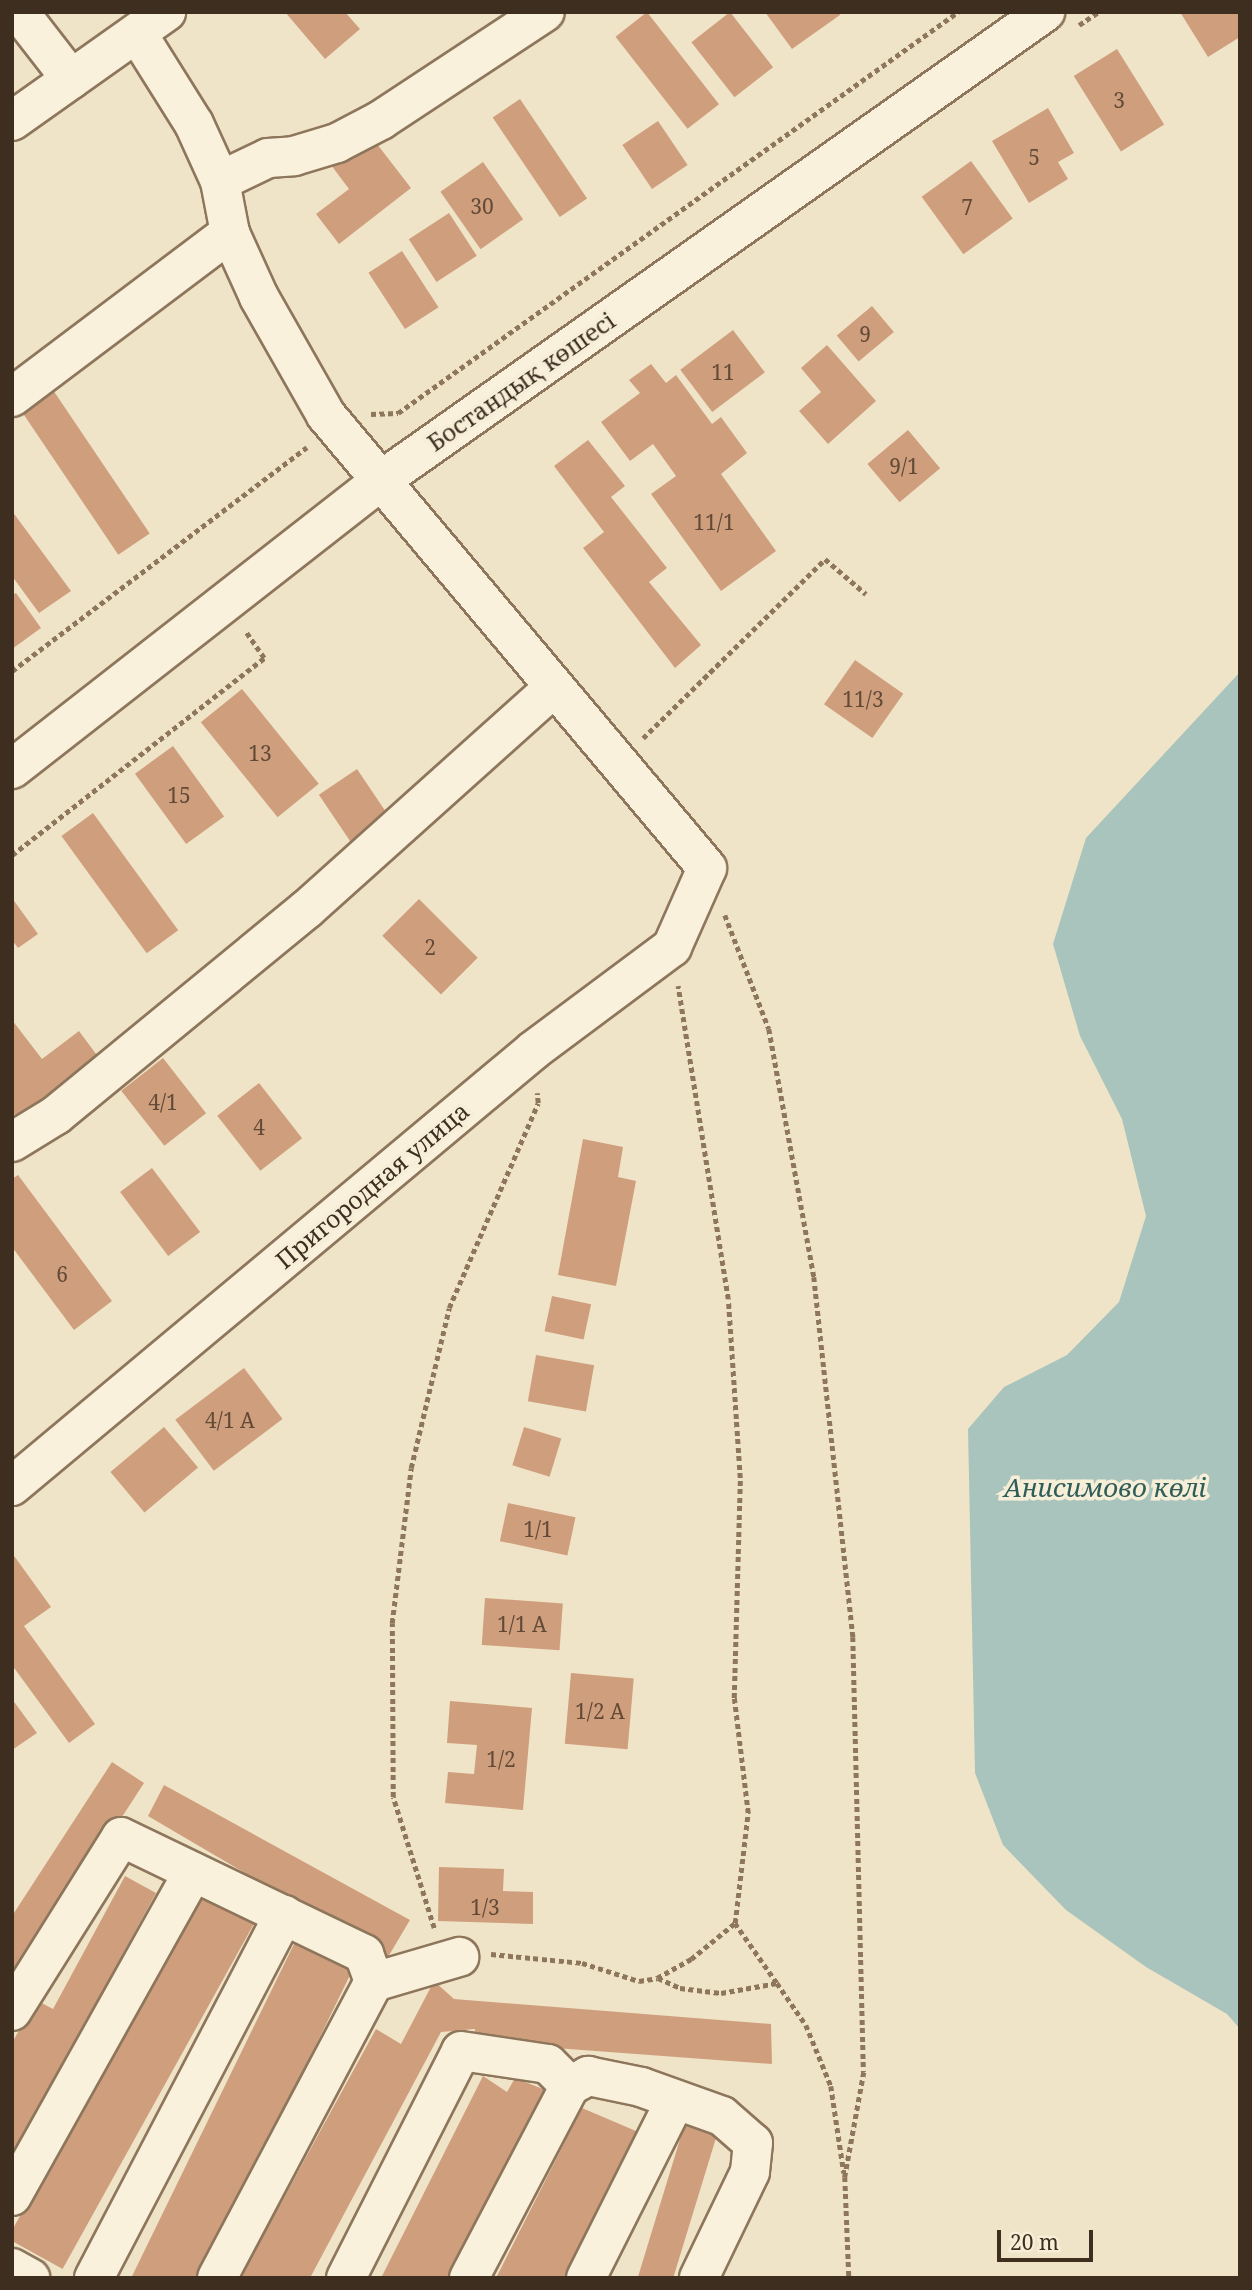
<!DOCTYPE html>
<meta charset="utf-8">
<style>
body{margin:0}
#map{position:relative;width:1252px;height:2290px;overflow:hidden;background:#f0e4c8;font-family:"Noto Serif",serif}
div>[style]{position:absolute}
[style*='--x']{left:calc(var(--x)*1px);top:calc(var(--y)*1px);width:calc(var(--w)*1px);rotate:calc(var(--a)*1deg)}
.water>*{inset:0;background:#a9c4bc}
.building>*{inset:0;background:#cf9f7d;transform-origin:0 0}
.path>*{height:4.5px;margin-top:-2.25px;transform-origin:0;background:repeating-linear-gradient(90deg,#8d765c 0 5px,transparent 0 8.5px)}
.roads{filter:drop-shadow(2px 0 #8d765c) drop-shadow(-2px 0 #8d765c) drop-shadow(0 2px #8d765c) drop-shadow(0 -2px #8d765c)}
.minor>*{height:38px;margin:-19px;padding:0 19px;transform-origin:19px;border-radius:19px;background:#faf1dc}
span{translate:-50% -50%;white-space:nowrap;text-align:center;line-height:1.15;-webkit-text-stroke:7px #f7eed8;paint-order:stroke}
.number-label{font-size:21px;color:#624a37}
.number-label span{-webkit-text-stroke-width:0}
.street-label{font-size:24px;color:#3d2e20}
.water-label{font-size:26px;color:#2f5d5a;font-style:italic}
.frame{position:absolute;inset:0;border:14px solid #3d2e20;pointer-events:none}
.scale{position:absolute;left:997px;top:2230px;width:96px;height:32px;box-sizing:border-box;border:4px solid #3d2e20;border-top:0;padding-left:9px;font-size:21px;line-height:24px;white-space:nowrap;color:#3d2e20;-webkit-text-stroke:5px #f7eed8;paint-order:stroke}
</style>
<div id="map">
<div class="water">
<div style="clip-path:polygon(1240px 672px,1240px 2029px,1227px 2014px,1146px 1967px,1066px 1910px,1003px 1845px,975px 1773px,968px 1429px,1004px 1387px,1067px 1355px,1119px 1302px,1146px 1216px,1122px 1119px,1080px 1036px,1053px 944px,1086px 838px)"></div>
</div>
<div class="building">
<div style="clip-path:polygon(285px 12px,345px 12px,360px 29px,325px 59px)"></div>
<div style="left:647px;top:12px;width:117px;height:40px;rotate:52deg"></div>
<div style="left:730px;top:12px;width:70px;height:49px;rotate:52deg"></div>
<div style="clip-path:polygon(765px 12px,839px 12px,840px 15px,792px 49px)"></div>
<div style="clip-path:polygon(1180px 12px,1240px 12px,1240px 37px,1208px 57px)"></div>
<div style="left:1117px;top:49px;width:89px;height:51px;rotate:58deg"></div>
<div style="left:520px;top:99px;width:120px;height:33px;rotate:56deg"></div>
<div style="clip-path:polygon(1048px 108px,1074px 153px,1058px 162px,1068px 179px,1029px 203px,992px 141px)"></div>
<div style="left:658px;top:121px;width:53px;height:43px;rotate:56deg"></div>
<div style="clip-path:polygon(370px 135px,411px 188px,339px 244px,316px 214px,349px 189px,331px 165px)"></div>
<div style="left:971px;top:161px;width:71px;height:61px;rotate:54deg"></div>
<div style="left:483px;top:162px;width:70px;height:52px;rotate:55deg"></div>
<div style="left:449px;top:213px;width:51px;height:48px;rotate:57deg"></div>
<div style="left:402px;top:251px;width:67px;height:40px;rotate:57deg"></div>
<div style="left:872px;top:306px;width:34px;height:46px;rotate:50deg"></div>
<div style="left:733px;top:330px;width:53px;height:66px;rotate:53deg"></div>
<div style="clip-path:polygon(827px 345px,876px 401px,828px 444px,799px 411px,821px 392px,801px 368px)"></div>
<div style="clip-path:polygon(651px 364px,666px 383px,676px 375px,712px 424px,721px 417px,747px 453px,721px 474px,776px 551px,721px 591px,651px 494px,676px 476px,671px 469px,653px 444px,630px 461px,601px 422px,640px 393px,629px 380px)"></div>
<div style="left:53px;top:390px;width:173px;height:38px;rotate:56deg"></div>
<div style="left:908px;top:430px;width:50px;height:53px;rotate:50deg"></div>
<div style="clip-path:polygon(588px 440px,625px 486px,611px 497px,667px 568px,649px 582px,701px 645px,675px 668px,583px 548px,604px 532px,554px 466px)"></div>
<div style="clip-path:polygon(12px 511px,71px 591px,39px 613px,12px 576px)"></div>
<div style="clip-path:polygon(16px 593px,41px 628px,12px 649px,12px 595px)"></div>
<div style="left:855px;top:660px;width:59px;height:54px;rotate:35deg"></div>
<div style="left:242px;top:689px;width:122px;height:53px;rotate:51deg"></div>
<div style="left:173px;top:746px;width:87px;height:47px;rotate:54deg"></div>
<div style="left:357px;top:769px;width:57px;height:46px;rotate:56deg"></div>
<div style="left:93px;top:813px;width:145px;height:39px;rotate:54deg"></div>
<div style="clip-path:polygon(12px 898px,38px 934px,18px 948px,12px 940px)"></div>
<div style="left:419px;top:899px;width:83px;height:52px;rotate:45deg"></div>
<div style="clip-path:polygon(12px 1020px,42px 1059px,79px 1031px,99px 1058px,18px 1119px,12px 1111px)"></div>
<div style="left:163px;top:1058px;width:70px;height:53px;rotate:52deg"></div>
<div style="left:259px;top:1083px;width:70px;height:53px;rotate:52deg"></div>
<div style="clip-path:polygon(583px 1139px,623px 1147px,618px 1177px,636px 1181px,616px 1286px,558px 1275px)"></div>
<div style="left:152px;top:1168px;width:80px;height:40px;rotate:53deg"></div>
<div style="clip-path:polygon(18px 1175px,112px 1301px,74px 1330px,12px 1247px,12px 1179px)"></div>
<div style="left:552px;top:1296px;width:40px;height:36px;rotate:12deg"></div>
<div style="left:536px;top:1355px;width:59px;height:47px;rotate:10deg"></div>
<div style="left:244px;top:1368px;width:64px;height:86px;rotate:53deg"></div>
<div style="left:164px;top:1427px;width:53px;height:70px;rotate:50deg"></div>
<div style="left:524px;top:1427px;width:39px;height:40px;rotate:17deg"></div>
<div style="left:508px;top:1503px;width:69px;height:39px;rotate:12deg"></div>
<div style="clip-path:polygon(12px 1553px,51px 1607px,24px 1626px,95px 1724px,69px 1743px,12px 1665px)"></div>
<div style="left:485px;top:1598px;width:78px;height:47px;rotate:4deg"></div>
<div style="left:571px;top:1673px;width:63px;height:71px;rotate:5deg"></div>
<div style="clip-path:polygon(12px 1699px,37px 1733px,12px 1750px)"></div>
<div style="clip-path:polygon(450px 1701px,532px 1708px,523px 1810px,445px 1803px,448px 1772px,474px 1774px,477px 1745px,447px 1743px)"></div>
<div style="clip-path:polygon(112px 1762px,144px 1783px,12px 1987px,12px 1916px)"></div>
<div style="clip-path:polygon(164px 1785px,410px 1920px,388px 1957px,148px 1816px)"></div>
<div style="clip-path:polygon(439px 1867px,504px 1869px,503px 1891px,533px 1892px,533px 1924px,438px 1921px)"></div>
<div style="clip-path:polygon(125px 1876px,156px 1893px,12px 2158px,12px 2043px,36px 2000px,53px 2009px)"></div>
<div style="left:199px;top:1893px;width:63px;height:395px;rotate:29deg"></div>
<div style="left:295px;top:1942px;width:64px;height:378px;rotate:26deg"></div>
<div style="clip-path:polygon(434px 1981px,454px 1999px,771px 2024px,772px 2064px,474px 2042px,475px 2029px,441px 2032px,310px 2278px,240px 2278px,376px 2029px,401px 2044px)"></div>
<div style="clip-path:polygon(483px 2076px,507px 2092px,515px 2078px,548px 2091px,448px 2278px,381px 2278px)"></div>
<div style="clip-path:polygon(582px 2108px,643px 2134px,569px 2278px,496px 2278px)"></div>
<div style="left:685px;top:2123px;width:34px;height:173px;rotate:17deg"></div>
</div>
<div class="path">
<div style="--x:1079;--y:25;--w:23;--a:-34"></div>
<div style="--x:371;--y:414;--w:27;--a:-2"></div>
<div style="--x:398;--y:413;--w:689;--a:-35.61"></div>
<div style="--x:12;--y:671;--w:370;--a:-37.2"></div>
<div style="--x:643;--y:738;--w:255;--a:-44.5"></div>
<div style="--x:825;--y:559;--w:54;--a:40.5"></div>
<div style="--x:12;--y:855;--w:320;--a:-38"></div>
<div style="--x:264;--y:658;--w:32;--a:-125"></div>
<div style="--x:725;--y:915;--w:122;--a:68.9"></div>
<div style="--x:769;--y:1029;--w:252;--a:79.7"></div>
<div style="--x:814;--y:1277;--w:362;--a:83.8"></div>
<div style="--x:853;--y:1637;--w:435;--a:88.6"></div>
<div style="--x:864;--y:2072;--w:107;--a:100.3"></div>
<div style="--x:845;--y:2177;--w:101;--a:87.7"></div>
<div style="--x:735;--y:1923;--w:73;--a:55"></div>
<div style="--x:434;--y:1928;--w:137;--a:-107.4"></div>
<div style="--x:393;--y:1797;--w:174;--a:-90.3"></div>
<div style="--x:392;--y:1623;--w:156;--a:-83"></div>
<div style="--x:411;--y:1468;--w:164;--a:-76.6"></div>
<div style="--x:449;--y:1308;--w:223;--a:-66.5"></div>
<div style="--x:538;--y:1103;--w:10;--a:-96"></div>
<div style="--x:491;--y:1954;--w:91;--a:5.6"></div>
<div style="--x:582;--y:1963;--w:60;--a:17.5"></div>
<div style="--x:639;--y:1981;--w:18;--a:-9"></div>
<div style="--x:657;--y:1978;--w:39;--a:-29"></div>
<div style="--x:691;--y:1959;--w:57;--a:-39.3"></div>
<div style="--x:735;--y:1923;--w:111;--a:-83.3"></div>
<div style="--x:748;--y:1813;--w:116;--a:-96.9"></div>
<div style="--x:734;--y:1698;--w:220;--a:-88.4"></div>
<div style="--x:740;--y:1478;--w:179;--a:-93.8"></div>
<div style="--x:728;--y:1299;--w:317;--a:-99.1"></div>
<div style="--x:658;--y:1978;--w:24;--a:24"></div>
<div style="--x:680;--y:1988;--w:41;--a:7"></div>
<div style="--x:721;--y:1993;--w:57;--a:-10.1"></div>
<div style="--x:777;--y:1983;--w:51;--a:55.4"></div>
<div style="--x:806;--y:2025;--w:66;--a:67.7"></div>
<div style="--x:831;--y:2086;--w:88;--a:81.5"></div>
</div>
<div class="roads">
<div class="minor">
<div style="--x:19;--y:12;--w:85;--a:52.2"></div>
<div style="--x:12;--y:121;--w:189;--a:-35.3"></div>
<div style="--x:220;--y:181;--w:53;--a:-25.6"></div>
<div style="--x:268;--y:158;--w:26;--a:-4"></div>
<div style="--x:294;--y:156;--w:45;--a:-16.8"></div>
<div style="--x:337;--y:143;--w:50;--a:-27.6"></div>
<div style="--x:381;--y:120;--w:196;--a:-33.4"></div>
<div style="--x:12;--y:397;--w:273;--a:-37"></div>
<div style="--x:12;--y:769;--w:467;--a:-38"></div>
<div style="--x:380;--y:481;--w:814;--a:-35.19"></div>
<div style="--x:12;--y:1142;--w:52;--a:-31.5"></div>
<div style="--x:56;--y:1115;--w:325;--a:-39.4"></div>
<div style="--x:307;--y:909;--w:332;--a:-41.9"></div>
<div style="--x:12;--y:1486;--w:680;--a:-39.87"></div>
<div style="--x:534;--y:1050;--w:172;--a:-36.7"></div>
<div style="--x:672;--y:947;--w:86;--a:-66.1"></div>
<div style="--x:707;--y:868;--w:592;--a:-130.07"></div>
<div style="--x:326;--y:415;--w:136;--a:-119.6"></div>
<div style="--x:259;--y:297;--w:70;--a:-114.4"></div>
<div style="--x:230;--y:233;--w:53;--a:-100.9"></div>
<div style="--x:220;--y:181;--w:63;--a:-114.5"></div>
<div style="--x:194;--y:124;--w:107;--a:-122.1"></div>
<div style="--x:12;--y:2011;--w:205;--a:-57.9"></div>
<div style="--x:121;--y:1837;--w:270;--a:25.7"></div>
<div style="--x:364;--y:1954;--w:30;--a:70"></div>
<div style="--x:12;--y:2196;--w:371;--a:-60.8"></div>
<div style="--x:12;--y:2268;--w:21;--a:29"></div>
<div style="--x:94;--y:2278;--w:410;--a:-62.4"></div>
<div style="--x:217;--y:2278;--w:335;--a:-62.1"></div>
<div style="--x:374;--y:1982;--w:89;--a:-16.4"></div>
<div style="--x:346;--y:2278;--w:254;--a:-63.1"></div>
<div style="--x:461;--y:2051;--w:88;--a:8.5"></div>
<div style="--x:548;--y:2064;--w:31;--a:45"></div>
<div style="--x:570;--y:2086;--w:21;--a:-29"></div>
<div style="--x:588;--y:2076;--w:54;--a:11.7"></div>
<div style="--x:641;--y:2087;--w:86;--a:19.7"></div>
<div style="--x:722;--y:2116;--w:41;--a:41.1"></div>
<div style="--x:753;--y:2143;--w:29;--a:96"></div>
<div style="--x:750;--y:2172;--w:118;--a:115.7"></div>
<div style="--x:469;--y:2278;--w:217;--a:-62.3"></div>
<div style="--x:586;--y:2278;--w:198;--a:-63.3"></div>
</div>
</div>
<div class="number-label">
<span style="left:1119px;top:100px">3</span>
<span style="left:1034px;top:157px">5</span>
<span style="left:482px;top:206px">30</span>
<span style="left:967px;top:207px">7</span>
<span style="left:865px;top:334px">9</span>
<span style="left:723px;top:372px">11</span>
<span style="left:904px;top:466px">9/1</span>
<span style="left:714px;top:522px">11/1</span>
<span style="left:863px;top:699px">11/3</span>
<span style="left:260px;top:753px">13</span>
<span style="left:179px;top:795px">15</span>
<span style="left:430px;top:947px">2</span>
<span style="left:163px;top:1102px">4/1</span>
<span style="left:259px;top:1127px">4</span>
<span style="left:62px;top:1274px">6</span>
<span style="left:230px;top:1420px">4/1 А</span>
<span style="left:538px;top:1529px">1/1</span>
<span style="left:522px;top:1624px">1/1 А</span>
<span style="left:600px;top:1711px">1/2 А</span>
<span style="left:501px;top:1759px">1/2</span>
<span style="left:485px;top:1907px">1/3</span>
</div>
<div class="street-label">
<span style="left:521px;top:381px;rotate:-35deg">Бостандық көшесі</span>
<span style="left:372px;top:1185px;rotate:-40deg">Пригородная улица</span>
</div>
<div class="water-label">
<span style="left:1105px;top:1488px">Анисимово көлі</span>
</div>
<div class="frame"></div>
<div class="scale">20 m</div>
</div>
